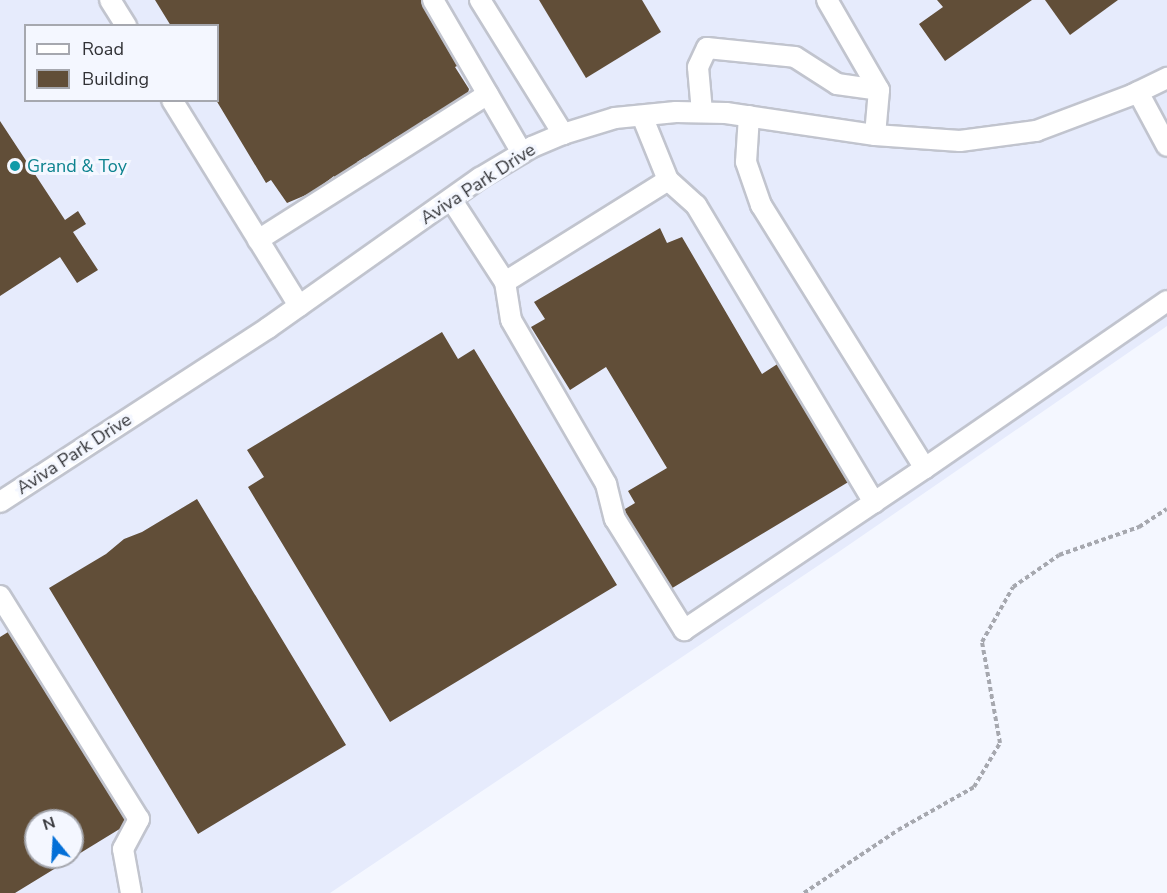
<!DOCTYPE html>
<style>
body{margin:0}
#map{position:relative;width:1167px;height:893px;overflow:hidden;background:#f4f7ff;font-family:"Nunito Sans",sans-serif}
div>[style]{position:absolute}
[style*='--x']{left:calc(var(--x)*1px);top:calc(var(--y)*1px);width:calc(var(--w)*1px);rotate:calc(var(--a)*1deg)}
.built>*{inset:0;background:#e6ebfc}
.building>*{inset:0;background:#614e38}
.path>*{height:4px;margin-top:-2px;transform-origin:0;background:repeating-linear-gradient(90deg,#a6a8af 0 4.5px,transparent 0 7.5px)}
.roads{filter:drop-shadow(2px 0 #c1c4ce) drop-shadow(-2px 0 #c1c4ce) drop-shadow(0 2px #c1c4ce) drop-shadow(0 -2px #c1c4ce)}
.minor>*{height:20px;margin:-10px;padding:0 10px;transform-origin:10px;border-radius:10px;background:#fff}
.dots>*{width:16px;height:16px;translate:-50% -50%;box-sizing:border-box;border:3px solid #f4f7ff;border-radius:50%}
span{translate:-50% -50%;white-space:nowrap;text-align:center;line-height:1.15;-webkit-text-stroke:6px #f4f7ff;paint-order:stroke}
.culture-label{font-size:18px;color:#0d838f}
.left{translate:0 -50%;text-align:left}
.street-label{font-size:18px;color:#313236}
.legend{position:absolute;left:24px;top:24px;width:195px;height:78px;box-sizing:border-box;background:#f4f7ff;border:2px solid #a6a8af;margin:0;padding:8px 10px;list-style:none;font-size:18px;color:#313236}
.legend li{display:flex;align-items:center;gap:12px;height:30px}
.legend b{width:30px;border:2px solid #a6a8af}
.north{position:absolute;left:24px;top:809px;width:60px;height:60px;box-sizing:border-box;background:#f4f7ff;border:2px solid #a6a8af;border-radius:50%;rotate:342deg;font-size:16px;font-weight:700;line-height:24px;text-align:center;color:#313236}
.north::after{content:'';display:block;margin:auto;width:21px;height:27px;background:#036fd7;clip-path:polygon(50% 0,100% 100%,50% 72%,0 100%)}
</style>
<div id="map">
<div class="built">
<div style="clip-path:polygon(evenodd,0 0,1167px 0,1167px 326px,840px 551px,330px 893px,0 893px,0 0,26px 26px,218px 26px,218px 100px,26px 100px,26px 26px,0 0,36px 821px,72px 821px,72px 857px,36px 857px,36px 821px)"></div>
</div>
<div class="building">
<div style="clip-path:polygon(155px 0,422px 0,461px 64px,455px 67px,469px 89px,468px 93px,453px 107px,423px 120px,426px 126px,403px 140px,401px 135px,392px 140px,394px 143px,366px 159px,365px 157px,357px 162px,360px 167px,337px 181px,334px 176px,313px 192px,287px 203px,271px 180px,266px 183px,216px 100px,218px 26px,171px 26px)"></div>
<div style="clip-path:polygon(539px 0,642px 0,661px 32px,586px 78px)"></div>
<div style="clip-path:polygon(937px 0,1032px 0,945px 61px,919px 24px,943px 7px)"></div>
<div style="clip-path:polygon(1045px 0,1118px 0,1070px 35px)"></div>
<div style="clip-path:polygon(0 121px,65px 220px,78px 211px,86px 224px,73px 232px,98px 270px,77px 283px,60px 257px,0 296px)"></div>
<div style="clip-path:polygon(660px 228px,667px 243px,682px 237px,762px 374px,779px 363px,850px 481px,669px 590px,620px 512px,635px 503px,628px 491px,667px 468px,606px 367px,570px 390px,531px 327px,545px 319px,534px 302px)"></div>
<div style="clip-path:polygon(442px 332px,458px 359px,474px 349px,617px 585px,390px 722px,248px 487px,264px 477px,247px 450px)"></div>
<div style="clip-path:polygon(197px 499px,346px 745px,198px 834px,49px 588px,106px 554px,124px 539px,142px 532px)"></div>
<div style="clip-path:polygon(evenodd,13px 629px,131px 822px,15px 893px,0 893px,0 637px,13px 629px,36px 821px,72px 821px,72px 857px,36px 857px,36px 821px)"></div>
</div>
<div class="path">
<div style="--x:804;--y:893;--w:113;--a:-33.8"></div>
<div style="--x:898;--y:830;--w:87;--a:-29.5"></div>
<div style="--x:974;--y:787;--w:51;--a:-59.4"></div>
<div style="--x:1000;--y:743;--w:103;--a:-100.1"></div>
<div style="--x:982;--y:642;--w:63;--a:-60.6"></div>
<div style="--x:1013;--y:587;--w:56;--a:-34.8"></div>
<div style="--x:1059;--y:555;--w:85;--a:-19.3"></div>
<div style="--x:1139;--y:527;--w:33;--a:-33"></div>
</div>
<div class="roads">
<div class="minor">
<div style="--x:110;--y:0;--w:31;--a:58"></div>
<div style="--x:433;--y:0;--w:177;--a:59.8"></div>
<div style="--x:480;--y:0;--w:158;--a:58.2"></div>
<div style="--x:827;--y:0;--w:104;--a:60"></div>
<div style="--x:879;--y:90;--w:45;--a:95.1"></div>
<div style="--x:1138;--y:92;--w:61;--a:61.8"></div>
<div style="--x:172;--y:100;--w:242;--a:58.3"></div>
<div style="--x:702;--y:112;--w:45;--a:-95.1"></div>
<div style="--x:698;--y:67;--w:21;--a:-65"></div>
<div style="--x:707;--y:48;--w:88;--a:5.8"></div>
<div style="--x:795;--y:57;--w:50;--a:32.7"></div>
<div style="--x:837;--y:84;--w:42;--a:8.1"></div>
<div style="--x:749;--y:116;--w:46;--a:93.7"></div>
<div style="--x:746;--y:162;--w:46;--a:70.8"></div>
<div style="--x:761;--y:205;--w:310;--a:58.1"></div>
<div style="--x:925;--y:468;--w:294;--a:-34.6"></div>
<div style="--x:668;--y:180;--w:38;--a:42"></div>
<div style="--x:696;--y:205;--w:347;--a:59.1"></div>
<div style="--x:451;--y:199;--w:99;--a:57"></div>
<div style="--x:505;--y:282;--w:38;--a:81"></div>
<div style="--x:511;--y:320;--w:190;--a:59.9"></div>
<div style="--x:606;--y:484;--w:36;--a:76"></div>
<div style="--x:615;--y:519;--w:131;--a:58.1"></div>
<div style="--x:684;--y:630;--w:290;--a:-33.9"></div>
<div style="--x:258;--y:240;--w:272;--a:-32.4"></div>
<div style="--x:505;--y:282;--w:192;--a:-32"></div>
<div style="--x:668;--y:180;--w:69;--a:-112.1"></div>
<div style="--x:0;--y:502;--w:320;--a:-33"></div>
<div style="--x:268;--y:328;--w:260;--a:-35.3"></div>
<div style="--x:480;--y:178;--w:61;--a:-30.8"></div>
<div style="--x:532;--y:147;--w:34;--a:-23"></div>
<div style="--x:563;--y:134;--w:54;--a:-17.1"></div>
<div style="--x:615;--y:118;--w:61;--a:-5.6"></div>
<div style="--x:676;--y:112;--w:50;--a:1.1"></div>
<div style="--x:726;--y:113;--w:151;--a:8.4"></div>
<div style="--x:875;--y:135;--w:85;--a:4"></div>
<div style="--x:960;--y:141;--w:77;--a:-7.5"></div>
<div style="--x:1036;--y:131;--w:103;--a:-20.6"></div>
<div style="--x:1132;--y:95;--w:39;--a:-26"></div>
<div style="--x:0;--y:596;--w:263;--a:58.1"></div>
<div style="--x:139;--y:819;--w:34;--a:118"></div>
<div style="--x:123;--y:849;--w:45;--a:79.7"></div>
</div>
</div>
<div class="dots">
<div style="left:15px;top:166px;background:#0f9aa8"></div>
</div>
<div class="culture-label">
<span class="left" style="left:27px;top:166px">Grand &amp; Toy</span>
</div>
<div class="street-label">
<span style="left:478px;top:184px;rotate:-33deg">Aviva Park Drive</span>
<span style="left:74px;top:454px;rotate:-33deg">Aviva Park Drive</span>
</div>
<ul class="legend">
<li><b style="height:8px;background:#fff"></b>Road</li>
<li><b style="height:16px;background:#614e38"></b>Building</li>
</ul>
<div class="north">N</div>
</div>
